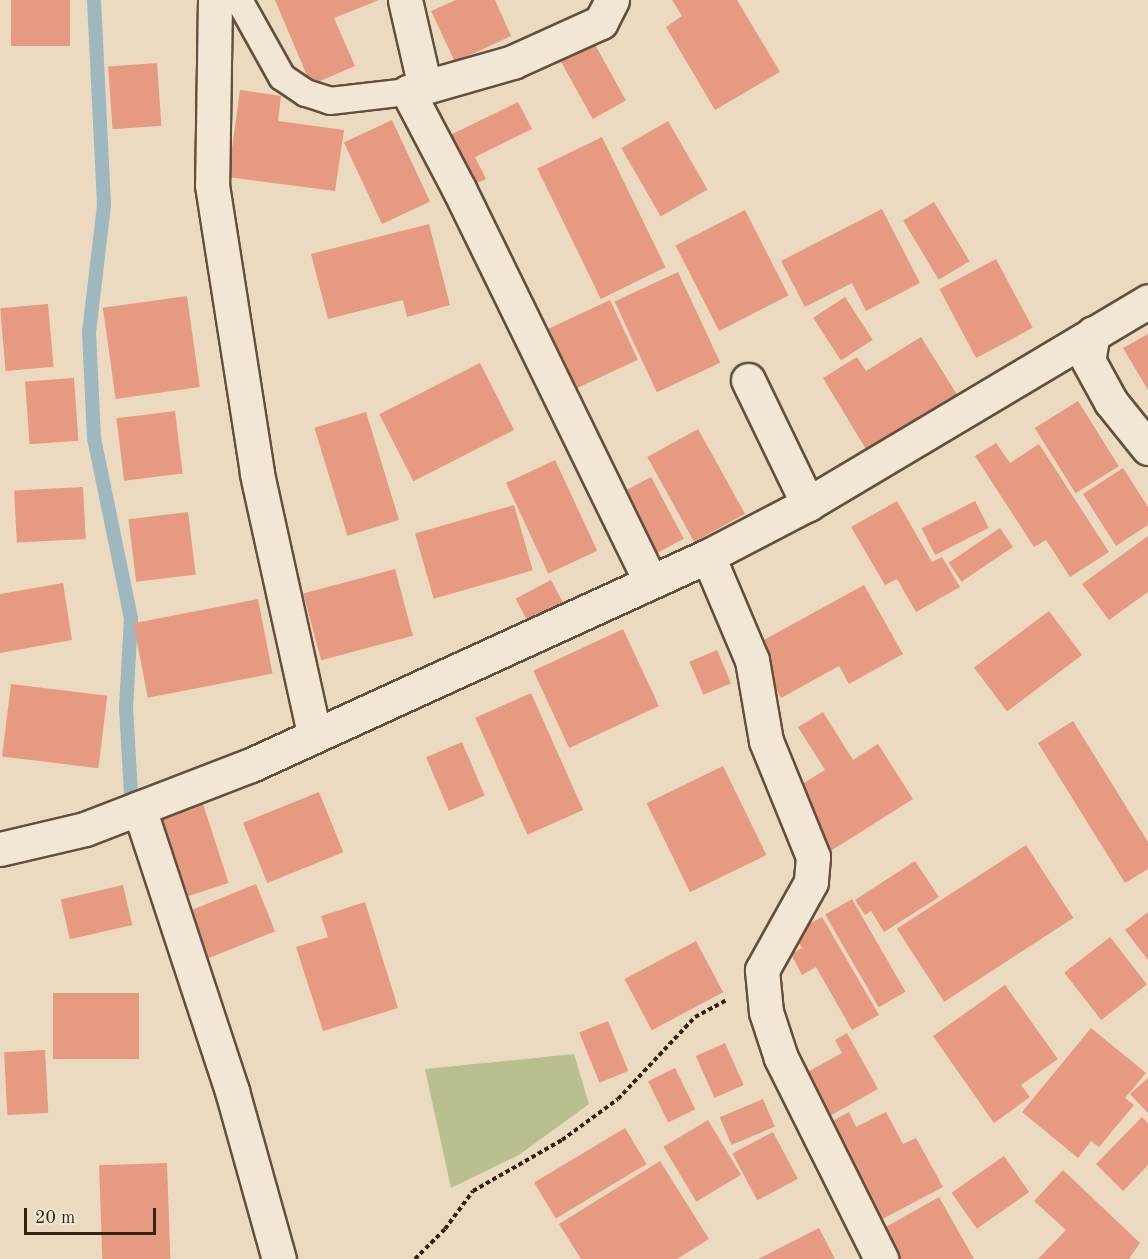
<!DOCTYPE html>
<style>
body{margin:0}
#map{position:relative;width:1148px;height:1259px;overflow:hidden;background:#ebdabf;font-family:"Old Standard TT",serif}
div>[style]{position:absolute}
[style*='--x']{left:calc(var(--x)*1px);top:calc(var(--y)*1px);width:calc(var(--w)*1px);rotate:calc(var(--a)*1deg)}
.green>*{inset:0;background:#babf90}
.stream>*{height:14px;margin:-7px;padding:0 7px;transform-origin:7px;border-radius:7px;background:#9fb7be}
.building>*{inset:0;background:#e69a82;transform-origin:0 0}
.path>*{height:4px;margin-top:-2px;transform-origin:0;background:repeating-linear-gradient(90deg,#352212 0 4.5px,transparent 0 7.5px)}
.roads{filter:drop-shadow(2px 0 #62503d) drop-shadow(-2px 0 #62503d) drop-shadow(0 2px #62503d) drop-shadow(0 -2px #62503d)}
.service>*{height:26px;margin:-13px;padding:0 13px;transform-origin:13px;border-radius:13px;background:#f2e7d5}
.minor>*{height:33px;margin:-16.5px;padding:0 16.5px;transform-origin:16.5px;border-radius:16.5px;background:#f2e7d5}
span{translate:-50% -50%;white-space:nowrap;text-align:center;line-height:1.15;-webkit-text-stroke:4.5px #f2e7d5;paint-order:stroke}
.scale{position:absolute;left:24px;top:1208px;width:132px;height:27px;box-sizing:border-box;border:3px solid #352212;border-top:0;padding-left:8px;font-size:18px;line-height:21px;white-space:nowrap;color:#352212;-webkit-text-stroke:4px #f2e7d5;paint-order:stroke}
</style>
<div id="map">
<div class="green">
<div style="clip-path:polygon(574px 1054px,589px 1104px,519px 1155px,451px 1188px,425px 1069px)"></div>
</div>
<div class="stream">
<div style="--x:94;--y:0;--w:205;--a:87.2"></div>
<div style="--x:104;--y:205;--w:128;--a:96.7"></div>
<div style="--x:89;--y:332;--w:106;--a:87.3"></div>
<div style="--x:94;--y:438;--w:184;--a:78.4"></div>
<div style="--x:131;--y:618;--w:89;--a:93.2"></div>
<div style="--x:126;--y:707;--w:88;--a:86.7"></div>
</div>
<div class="building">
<div style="left:11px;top:0;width:59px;height:46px"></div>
<div style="clip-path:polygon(275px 0,379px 0,334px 18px,355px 66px,311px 85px)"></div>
<div style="clip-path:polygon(456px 0,495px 0,511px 36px,455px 62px,431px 11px)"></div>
<div style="clip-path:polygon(672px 0,737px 0,780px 72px,715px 110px,666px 27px,682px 16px)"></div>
<div style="left:593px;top:41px;width:68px;height:38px;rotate:61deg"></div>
<div style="left:157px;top:63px;width:63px;height:49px;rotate:86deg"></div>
<div style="clip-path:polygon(240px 90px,281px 96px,278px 121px,344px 130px,335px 191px,228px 177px)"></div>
<div style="clip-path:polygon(518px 102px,532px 129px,475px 157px,486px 179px,468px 187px,444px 138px)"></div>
<div style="left:392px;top:120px;width:90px;height:53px;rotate:65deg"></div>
<div style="left:668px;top:121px;width:79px;height:54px;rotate:60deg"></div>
<div style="left:602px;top:137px;width:145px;height:72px;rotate:64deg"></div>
<div style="left:934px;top:202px;width:69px;height:36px;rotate:59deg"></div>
<div style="clip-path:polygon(882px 209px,920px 283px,866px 311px,852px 283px,805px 307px,781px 261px)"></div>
<div style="left:745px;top:210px;width:96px;height:78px;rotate:63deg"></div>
<div style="clip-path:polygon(429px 224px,450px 305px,407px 317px,403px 300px,328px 319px,311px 254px)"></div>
<div style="left:996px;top:259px;width:78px;height:64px;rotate:62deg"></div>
<div style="left:678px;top:272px;width:100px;height:70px;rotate:65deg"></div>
<div style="left:187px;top:296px;width:92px;height:85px;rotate:82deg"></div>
<div style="left:845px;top:297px;width:51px;height:38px;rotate:57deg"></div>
<div style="left:610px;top:300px;width:66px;height:71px;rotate:65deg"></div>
<div style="left:48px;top:304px;width:63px;height:48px;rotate:85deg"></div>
<div style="clip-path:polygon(1148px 334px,1148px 390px,1123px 348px)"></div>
<div style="clip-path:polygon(921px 337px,961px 401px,870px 456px,823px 378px,857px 357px,866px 371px)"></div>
<div style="left:480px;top:363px;width:75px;height:113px;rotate:63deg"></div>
<div style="left:74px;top:378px;width:63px;height:49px;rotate:86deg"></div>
<div style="left:1078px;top:401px;width:77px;height:51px;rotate:58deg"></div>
<div style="left:175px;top:411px;width:63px;height:59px;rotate:83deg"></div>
<div style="left:366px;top:412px;width:113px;height:54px;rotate:73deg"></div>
<div style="left:698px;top:429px;width:97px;height:58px;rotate:61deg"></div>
<div style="clip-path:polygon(996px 443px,1010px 463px,1039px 444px,1109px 552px,1070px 577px,1046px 540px,1034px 547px,975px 456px)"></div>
<div style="left:555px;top:460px;width:100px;height:54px;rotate:65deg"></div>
<div style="clip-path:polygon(1123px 468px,1148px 507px,1148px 525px,1116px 546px,1083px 494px)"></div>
<div style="left:651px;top:477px;width:70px;height:39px;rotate:62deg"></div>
<div style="left:83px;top:487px;width:52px;height:69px;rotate:87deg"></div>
<div style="clip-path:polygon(897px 501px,932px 562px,942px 557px,960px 587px,916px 612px,897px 579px,885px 585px,851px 527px)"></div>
<div style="left:975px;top:501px;width:30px;height:60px;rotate:63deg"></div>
<div style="left:514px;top:505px;width:68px;height:103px;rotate:74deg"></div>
<div style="left:188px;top:512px;width:63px;height:60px;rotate:83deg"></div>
<div style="left:1000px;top:528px;width:23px;height:62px;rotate:56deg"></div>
<div style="clip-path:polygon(1148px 536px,1148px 592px,1109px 620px,1082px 584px)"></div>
<div style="left:395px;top:569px;width:69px;height:95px;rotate:75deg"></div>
<div style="left:551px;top:580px;width:26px;height:40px;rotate:62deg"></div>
<div style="clip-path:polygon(63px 583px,72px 640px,0 653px,0 594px)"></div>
<div style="clip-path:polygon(864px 585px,903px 654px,849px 684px,839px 666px,781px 698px,753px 646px)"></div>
<div style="left:258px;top:599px;width:76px;height:127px;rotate:79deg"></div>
<div style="left:1049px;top:611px;width:55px;height:94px;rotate:53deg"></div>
<div style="left:623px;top:629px;width:85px;height:99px;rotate:65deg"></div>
<div style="left:717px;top:650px;width:36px;height:30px;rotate:67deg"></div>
<div style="left:11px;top:684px;width:97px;height:73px;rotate:7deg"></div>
<div style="left:531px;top:693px;width:128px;height:61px;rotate:66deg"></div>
<div style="clip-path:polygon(823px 712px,853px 760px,878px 744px,913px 799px,829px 852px,791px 791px,825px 770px,798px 727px)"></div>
<div style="clip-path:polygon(1073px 721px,1148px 842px,1148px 869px,1125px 883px,1038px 743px)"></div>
<div style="left:462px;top:742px;width:58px;height:39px;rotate:67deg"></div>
<div style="left:723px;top:766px;width:99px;height:85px;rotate:64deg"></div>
<div style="left:319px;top:792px;width:65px;height:82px;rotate:68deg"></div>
<div style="left:203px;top:804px;width:83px;height:51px;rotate:72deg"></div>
<div style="left:1026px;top:845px;width:87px;height:154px;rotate:57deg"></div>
<div style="clip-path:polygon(915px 861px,939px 897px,884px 932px,871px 911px,865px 915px,855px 900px)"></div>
<div style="left:256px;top:884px;width:51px;height:84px;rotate:68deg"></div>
<div style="left:123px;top:885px;width:41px;height:64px;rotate:77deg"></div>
<div style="left:852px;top:899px;width:107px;height:31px;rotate:60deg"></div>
<div style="clip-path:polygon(365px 902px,398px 1008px,323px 1031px,296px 947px,328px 937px,321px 916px)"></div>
<div style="clip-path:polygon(1148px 912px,1148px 960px,1125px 930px)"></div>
<div style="clip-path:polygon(822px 917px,879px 1015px,852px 1030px,816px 967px,802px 975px,791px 954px,802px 948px,793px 933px)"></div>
<div style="left:1110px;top:937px;width:60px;height:58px;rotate:52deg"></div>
<div style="left:696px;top:941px;width:58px;height:81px;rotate:62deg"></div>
<div style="clip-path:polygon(1005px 985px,1058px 1059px,1021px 1085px,1030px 1097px,994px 1123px,933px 1036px)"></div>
<div style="left:53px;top:993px;width:86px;height:66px"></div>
<div style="left:608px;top:1021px;width:54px;height:31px;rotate:68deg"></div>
<div style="clip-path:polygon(1091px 1028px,1146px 1073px,1125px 1098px,1134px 1105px,1099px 1147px,1091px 1141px,1078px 1158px,1022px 1112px)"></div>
<div style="clip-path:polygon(847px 1033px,878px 1089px,826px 1118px,802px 1075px,842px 1053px,835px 1040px)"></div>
<div style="left:725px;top:1043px;width:46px;height:32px;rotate:66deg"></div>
<div style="left:45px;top:1050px;width:63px;height:41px;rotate:87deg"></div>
<div style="left:675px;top:1068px;width:46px;height:30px;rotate:64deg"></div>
<div style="clip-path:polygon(1148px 1078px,1148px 1113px,1130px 1094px)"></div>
<div style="left:763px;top:1099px;width:30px;height:47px;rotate:67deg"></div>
<div style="clip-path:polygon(849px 1112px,856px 1127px,886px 1112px,903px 1144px,916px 1138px,943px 1187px,875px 1223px,823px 1126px)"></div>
<div style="clip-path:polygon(1142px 1117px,1148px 1123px,1148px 1165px,1123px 1191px,1096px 1164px)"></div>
<div style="left:708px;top:1120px;width:64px;height:52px;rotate:59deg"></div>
<div style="left:625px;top:1128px;width:42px;height:106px;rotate:59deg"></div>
<div style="left:773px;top:1132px;width:53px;height:46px;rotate:62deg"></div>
<div style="left:1004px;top:1156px;width:44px;height:64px;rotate:55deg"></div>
<div style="clip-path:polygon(660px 1161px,709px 1239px,677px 1259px,581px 1259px,559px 1224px)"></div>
<div style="left:167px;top:1163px;width:96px;height:68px;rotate:88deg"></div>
<div style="clip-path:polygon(1063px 1170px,1140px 1243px,1129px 1259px,1038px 1259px,1066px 1230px,1034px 1201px)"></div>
<div style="clip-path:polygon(939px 1197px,974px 1259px,892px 1259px,877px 1232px)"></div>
<div style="clip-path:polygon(819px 1228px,835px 1259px,758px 1259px)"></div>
</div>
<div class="path">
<div style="--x:415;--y:1259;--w:42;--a:-45"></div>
<div style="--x:445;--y:1229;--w:47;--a:-53.6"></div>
<div style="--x:473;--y:1191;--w:103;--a:-29.8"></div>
<div style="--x:562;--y:1140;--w:69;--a:-36.2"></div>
<div style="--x:618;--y:1099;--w:112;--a:-46.8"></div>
<div style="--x:695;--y:1017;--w:36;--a:-28"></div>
</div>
<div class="roads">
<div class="service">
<div style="--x:239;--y:0;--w:88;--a:60.8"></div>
<div style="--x:282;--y:77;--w:29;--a:34"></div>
<div style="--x:306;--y:93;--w:25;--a:18"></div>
<div style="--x:330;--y:101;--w:79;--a:-6.6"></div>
</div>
<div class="minor">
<div style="--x:215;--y:0;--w:185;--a:90.9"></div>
<div style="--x:212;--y:185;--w:292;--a:81.1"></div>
<div style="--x:257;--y:474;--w:265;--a:77.6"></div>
<div style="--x:405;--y:0;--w:89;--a:77.1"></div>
<div style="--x:612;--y:0;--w:25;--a:117"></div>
<div style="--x:601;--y:22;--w:97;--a:155.6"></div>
<div style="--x:513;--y:62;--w:109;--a:164.1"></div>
<div style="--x:408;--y:92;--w:110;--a:62.3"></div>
<div style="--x:459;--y:189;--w:437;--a:64"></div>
<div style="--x:1093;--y:333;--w:27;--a:100"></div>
<div style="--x:1088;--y:360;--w:48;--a:61.3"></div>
<div style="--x:1111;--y:402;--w:59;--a:51.2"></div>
<div style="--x:748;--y:380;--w:138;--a:64.2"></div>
<div style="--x:708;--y:556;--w:113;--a:67.1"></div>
<div style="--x:752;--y:660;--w:82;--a:80.2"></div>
<div style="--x:766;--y:741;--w:125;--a:67.9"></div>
<div style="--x:813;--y:857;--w:25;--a:95"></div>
<div style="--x:811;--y:882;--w:101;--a:119.1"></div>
<div style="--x:762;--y:970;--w:42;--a:84.6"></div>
<div style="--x:766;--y:1012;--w:48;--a:71.9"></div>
<div style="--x:781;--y:1058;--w:225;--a:63.5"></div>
<div style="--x:139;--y:808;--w:298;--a:71.8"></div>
<div style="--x:232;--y:1091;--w:174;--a:74.4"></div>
<div style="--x:0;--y:849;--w:87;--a:-13.2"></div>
<div style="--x:85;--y:829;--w:178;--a:-21.1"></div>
<div style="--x:251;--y:765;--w:503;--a:-24.58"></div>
<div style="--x:708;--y:556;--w:113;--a:-27.5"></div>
<div style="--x:808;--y:504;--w:396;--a:-30.8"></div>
</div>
</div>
<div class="scale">20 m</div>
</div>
